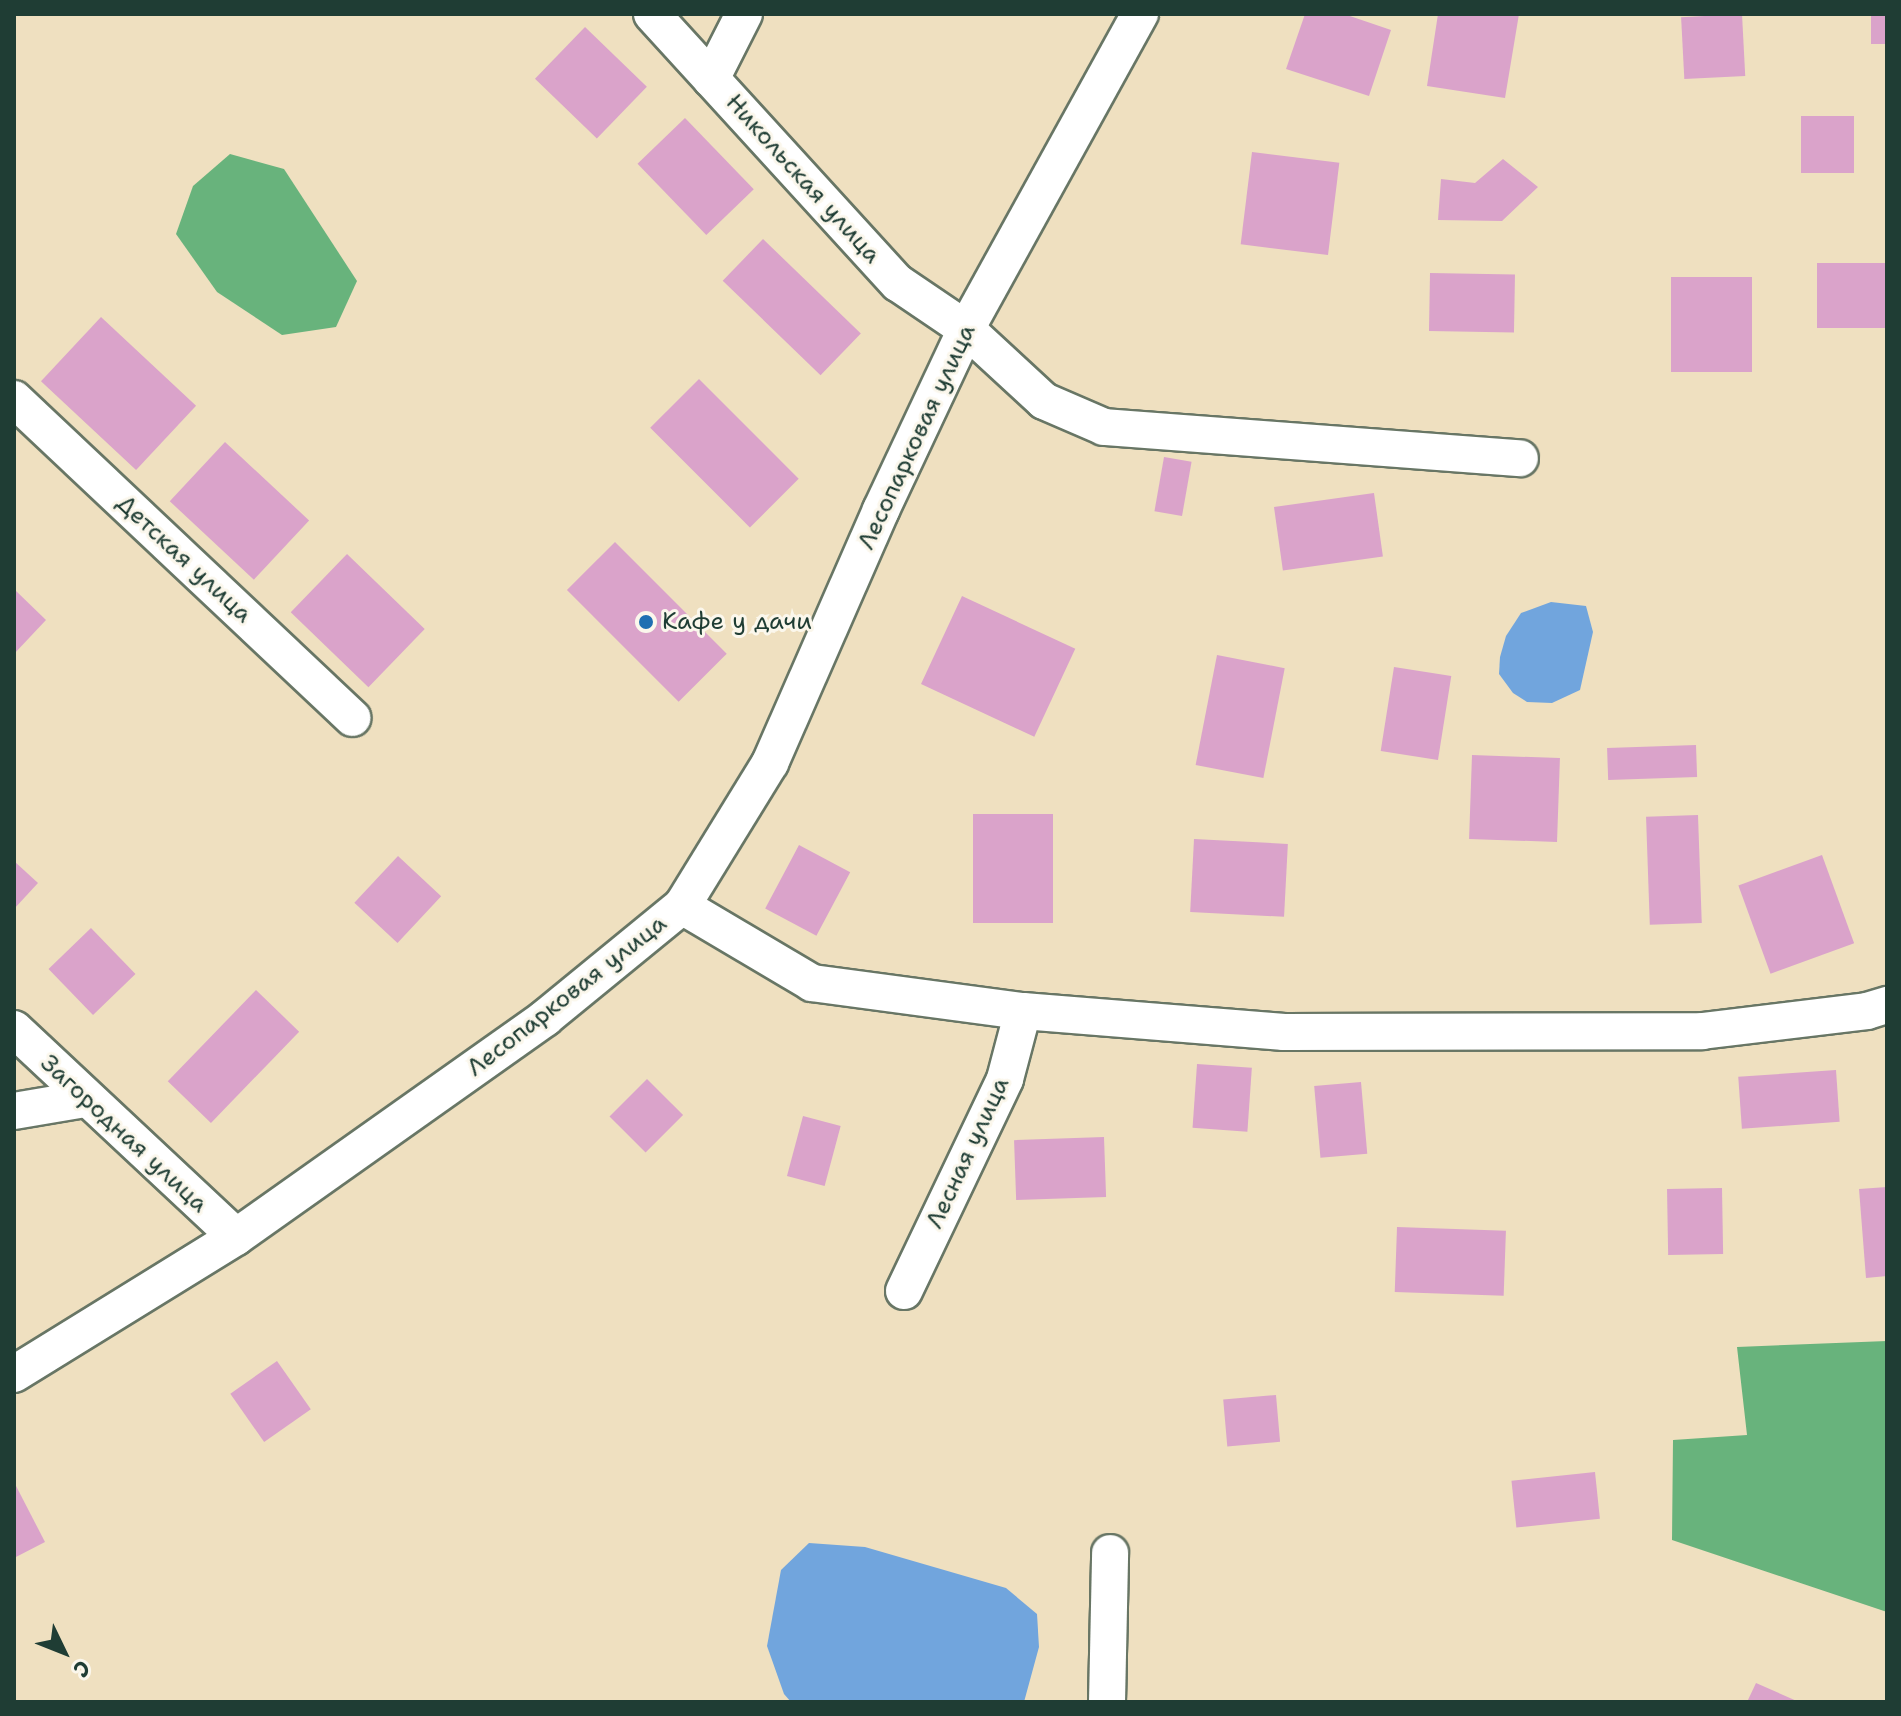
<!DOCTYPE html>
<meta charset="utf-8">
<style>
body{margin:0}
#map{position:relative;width:1901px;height:1716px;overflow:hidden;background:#efe0c0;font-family:"Shantell Sans",sans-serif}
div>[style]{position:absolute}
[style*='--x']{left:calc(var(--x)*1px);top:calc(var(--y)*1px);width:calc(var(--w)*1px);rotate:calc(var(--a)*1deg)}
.forest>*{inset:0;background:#68b37c}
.water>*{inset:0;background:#71a5dd}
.building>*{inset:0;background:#daa3ca;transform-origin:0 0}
.roads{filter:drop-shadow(2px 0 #687665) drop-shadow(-2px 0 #687665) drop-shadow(0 2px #687665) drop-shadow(0 -2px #687665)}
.minor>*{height:36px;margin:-18px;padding:0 18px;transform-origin:18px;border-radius:18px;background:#fff}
.dots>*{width:22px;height:22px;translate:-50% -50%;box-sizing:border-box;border:4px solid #fbf7ec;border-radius:50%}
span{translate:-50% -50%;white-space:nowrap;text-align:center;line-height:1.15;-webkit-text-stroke:6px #fbf7ec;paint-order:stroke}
.street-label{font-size:24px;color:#1f3d34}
.poi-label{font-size:24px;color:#1f3d34}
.left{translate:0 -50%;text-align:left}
.frame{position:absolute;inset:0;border:16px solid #1f3d34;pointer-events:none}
.north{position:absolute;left:24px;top:1612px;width:80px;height:80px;-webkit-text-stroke:6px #fbf7ec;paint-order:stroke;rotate:133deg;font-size:22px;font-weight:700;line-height:32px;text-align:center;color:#1f3d34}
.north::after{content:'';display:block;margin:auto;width:28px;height:36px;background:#1f3d34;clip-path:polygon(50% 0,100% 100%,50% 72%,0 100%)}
</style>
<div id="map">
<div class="forest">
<div style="clip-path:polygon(230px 154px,284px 169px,357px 281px,336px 327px,282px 335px,217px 292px,176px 234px,193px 186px)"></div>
<div style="clip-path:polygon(1887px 1341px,1887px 1612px,1672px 1540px,1673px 1440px,1747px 1435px,1737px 1347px)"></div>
</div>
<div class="water">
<div style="clip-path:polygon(1551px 602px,1586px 606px,1593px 632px,1580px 690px,1552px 703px,1527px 702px,1513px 693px,1499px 674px,1500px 657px,1506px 636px,1521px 613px)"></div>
<div style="clip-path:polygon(809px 1543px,865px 1547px,1006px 1588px,1037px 1614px,1039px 1647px,1024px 1702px,791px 1702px,784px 1694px,767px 1646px,781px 1570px)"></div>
</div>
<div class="building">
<div style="clip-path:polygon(1305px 14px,1344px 14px,1391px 30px,1369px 96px,1286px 69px)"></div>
<div style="clip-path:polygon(1438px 14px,1519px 14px,1505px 98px,1427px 86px)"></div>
<div style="left:1742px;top:14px;width:62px;height:61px;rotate:87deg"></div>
<div style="left:1871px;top:14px;width:16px;height:30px"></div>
<div style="left:585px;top:27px;width:86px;height:72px;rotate:44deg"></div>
<div style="left:1801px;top:116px;width:53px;height:57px"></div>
<div style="left:685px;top:118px;width:99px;height:66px;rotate:46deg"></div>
<div style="left:1252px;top:152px;width:88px;height:93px;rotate:7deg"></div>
<div style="clip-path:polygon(1503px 159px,1538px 187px,1502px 221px,1438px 220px,1441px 179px,1475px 183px)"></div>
<div style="left:763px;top:239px;width:136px;height:58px;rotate:44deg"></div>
<div style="left:1887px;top:263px;width:65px;height:70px;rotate:90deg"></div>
<div style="left:1430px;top:273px;width:85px;height:58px;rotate:1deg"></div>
<div style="left:1671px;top:277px;width:81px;height:95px"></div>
<div style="left:101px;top:317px;width:130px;height:88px;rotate:43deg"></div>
<div style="left:699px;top:379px;width:141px;height:69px;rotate:45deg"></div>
<div style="left:225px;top:442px;width:115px;height:81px;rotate:43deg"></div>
<div style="left:1164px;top:457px;width:28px;height:55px;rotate:10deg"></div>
<div style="left:1374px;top:493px;width:64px;height:101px;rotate:82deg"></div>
<div style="left:615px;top:542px;width:158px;height:68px;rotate:45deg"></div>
<div style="left:347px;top:554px;width:108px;height:81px;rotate:44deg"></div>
<div style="clip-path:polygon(14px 589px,46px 620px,14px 654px)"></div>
<div style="left:962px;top:596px;width:125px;height:97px;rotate:25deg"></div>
<div style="left:1217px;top:655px;width:69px;height:112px;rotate:11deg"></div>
<div style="left:1394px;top:667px;width:58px;height:85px;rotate:9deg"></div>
<div style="left:1696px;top:745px;width:32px;height:89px;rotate:88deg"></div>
<div style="left:1472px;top:755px;width:88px;height:84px;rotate:2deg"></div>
<div style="left:973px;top:814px;width:80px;height:109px"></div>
<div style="left:1698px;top:815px;width:108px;height:52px;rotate:88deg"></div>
<div style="left:1194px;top:839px;width:94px;height:73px;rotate:3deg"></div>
<div style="left:799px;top:845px;width:58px;height:72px;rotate:28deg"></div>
<div style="left:1822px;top:855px;width:94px;height:89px;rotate:70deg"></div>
<div style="left:398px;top:856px;width:59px;height:64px;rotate:43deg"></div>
<div style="clip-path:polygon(14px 861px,38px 883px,14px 909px)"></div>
<div style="left:91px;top:928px;width:64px;height:59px;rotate:46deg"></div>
<div style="left:256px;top:990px;width:60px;height:127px;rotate:44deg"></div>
<div style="left:1197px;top:1064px;width:55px;height:64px;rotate:4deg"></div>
<div style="left:1836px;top:1070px;width:52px;height:98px;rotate:86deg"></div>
<div style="left:647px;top:1079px;width:51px;height:53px;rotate:45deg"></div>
<div style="left:1361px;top:1082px;width:72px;height:47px;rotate:85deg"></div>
<div style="left:803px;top:1116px;width:39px;height:62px;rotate:15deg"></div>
<div style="left:1104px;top:1137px;width:60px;height:90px;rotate:88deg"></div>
<div style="clip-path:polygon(1887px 1187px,1887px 1276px,1866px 1278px,1859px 1189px)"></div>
<div style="left:1722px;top:1188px;width:66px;height:55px;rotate:89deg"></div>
<div style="left:1397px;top:1227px;width:109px;height:65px;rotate:2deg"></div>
<div style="left:277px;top:1361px;width:59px;height:57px;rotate:55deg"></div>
<div style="left:1276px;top:1395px;width:47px;height:53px;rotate:85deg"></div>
<div style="left:1595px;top:1472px;width:47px;height:84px;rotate:84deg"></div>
<div style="clip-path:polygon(14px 1482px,45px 1542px,14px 1558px)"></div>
<div style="clip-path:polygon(1756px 1683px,1799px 1702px,1747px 1702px)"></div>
</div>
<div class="roads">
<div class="minor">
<div style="--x:652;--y:14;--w:365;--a:47.6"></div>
<div style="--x:898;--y:283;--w:82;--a:34.1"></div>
<div style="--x:966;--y:329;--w:106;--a:42.7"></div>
<div style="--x:1044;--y:401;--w:65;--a:23.4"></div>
<div style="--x:1104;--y:427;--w:417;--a:4.3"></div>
<div style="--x:711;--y:79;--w:73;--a:-63.1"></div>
<div style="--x:14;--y:399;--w:465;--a:43.3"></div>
<div style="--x:682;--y:906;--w:151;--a:30.6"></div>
<div style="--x:812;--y:983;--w:213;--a:7.6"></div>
<div style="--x:1023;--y:1011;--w:262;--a:4.6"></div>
<div style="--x:1284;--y:1032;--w:418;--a:-0.1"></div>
<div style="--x:1702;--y:1031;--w:166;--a:-6.9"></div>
<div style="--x:1867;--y:1011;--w:21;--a:-17"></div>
<div style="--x:14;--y:1029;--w:304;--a:43.1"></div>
<div style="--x:14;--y:1111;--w:72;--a:-9.6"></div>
<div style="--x:904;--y:1291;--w:235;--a:-64.5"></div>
<div style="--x:1005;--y:1079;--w:70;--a:-75.2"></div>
<div style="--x:14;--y:1374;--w:261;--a:-31.7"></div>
<div style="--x:236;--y:1237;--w:379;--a:-35.3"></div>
<div style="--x:545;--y:1018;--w:177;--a:-39.3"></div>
<div style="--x:682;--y:906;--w:168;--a:-58.4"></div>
<div style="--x:770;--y:763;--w:276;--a:-66.3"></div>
<div style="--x:881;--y:510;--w:200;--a:-64.8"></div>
<div style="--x:966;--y:329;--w:360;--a:-61.1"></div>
<div style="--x:1107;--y:1702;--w:149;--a:-88.8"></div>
</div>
</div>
<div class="dots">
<div style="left:646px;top:622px;background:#1f6fb2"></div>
</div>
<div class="street-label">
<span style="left:803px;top:179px;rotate:48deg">Никольская улица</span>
<span style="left:917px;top:437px;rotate:-65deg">Лесопарковая улица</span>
<span style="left:184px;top:559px;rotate:43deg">Детская улица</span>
<span style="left:567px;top:996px;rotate:-38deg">Лесопарковая улица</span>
<span style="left:124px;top:1134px;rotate:43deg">Загородная улица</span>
<span style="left:968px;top:1153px;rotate:-65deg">Лесная улица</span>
</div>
<div class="poi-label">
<span class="left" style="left:662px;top:622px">Кафе у дачи</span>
</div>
<div class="frame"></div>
<div class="north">С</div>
</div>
